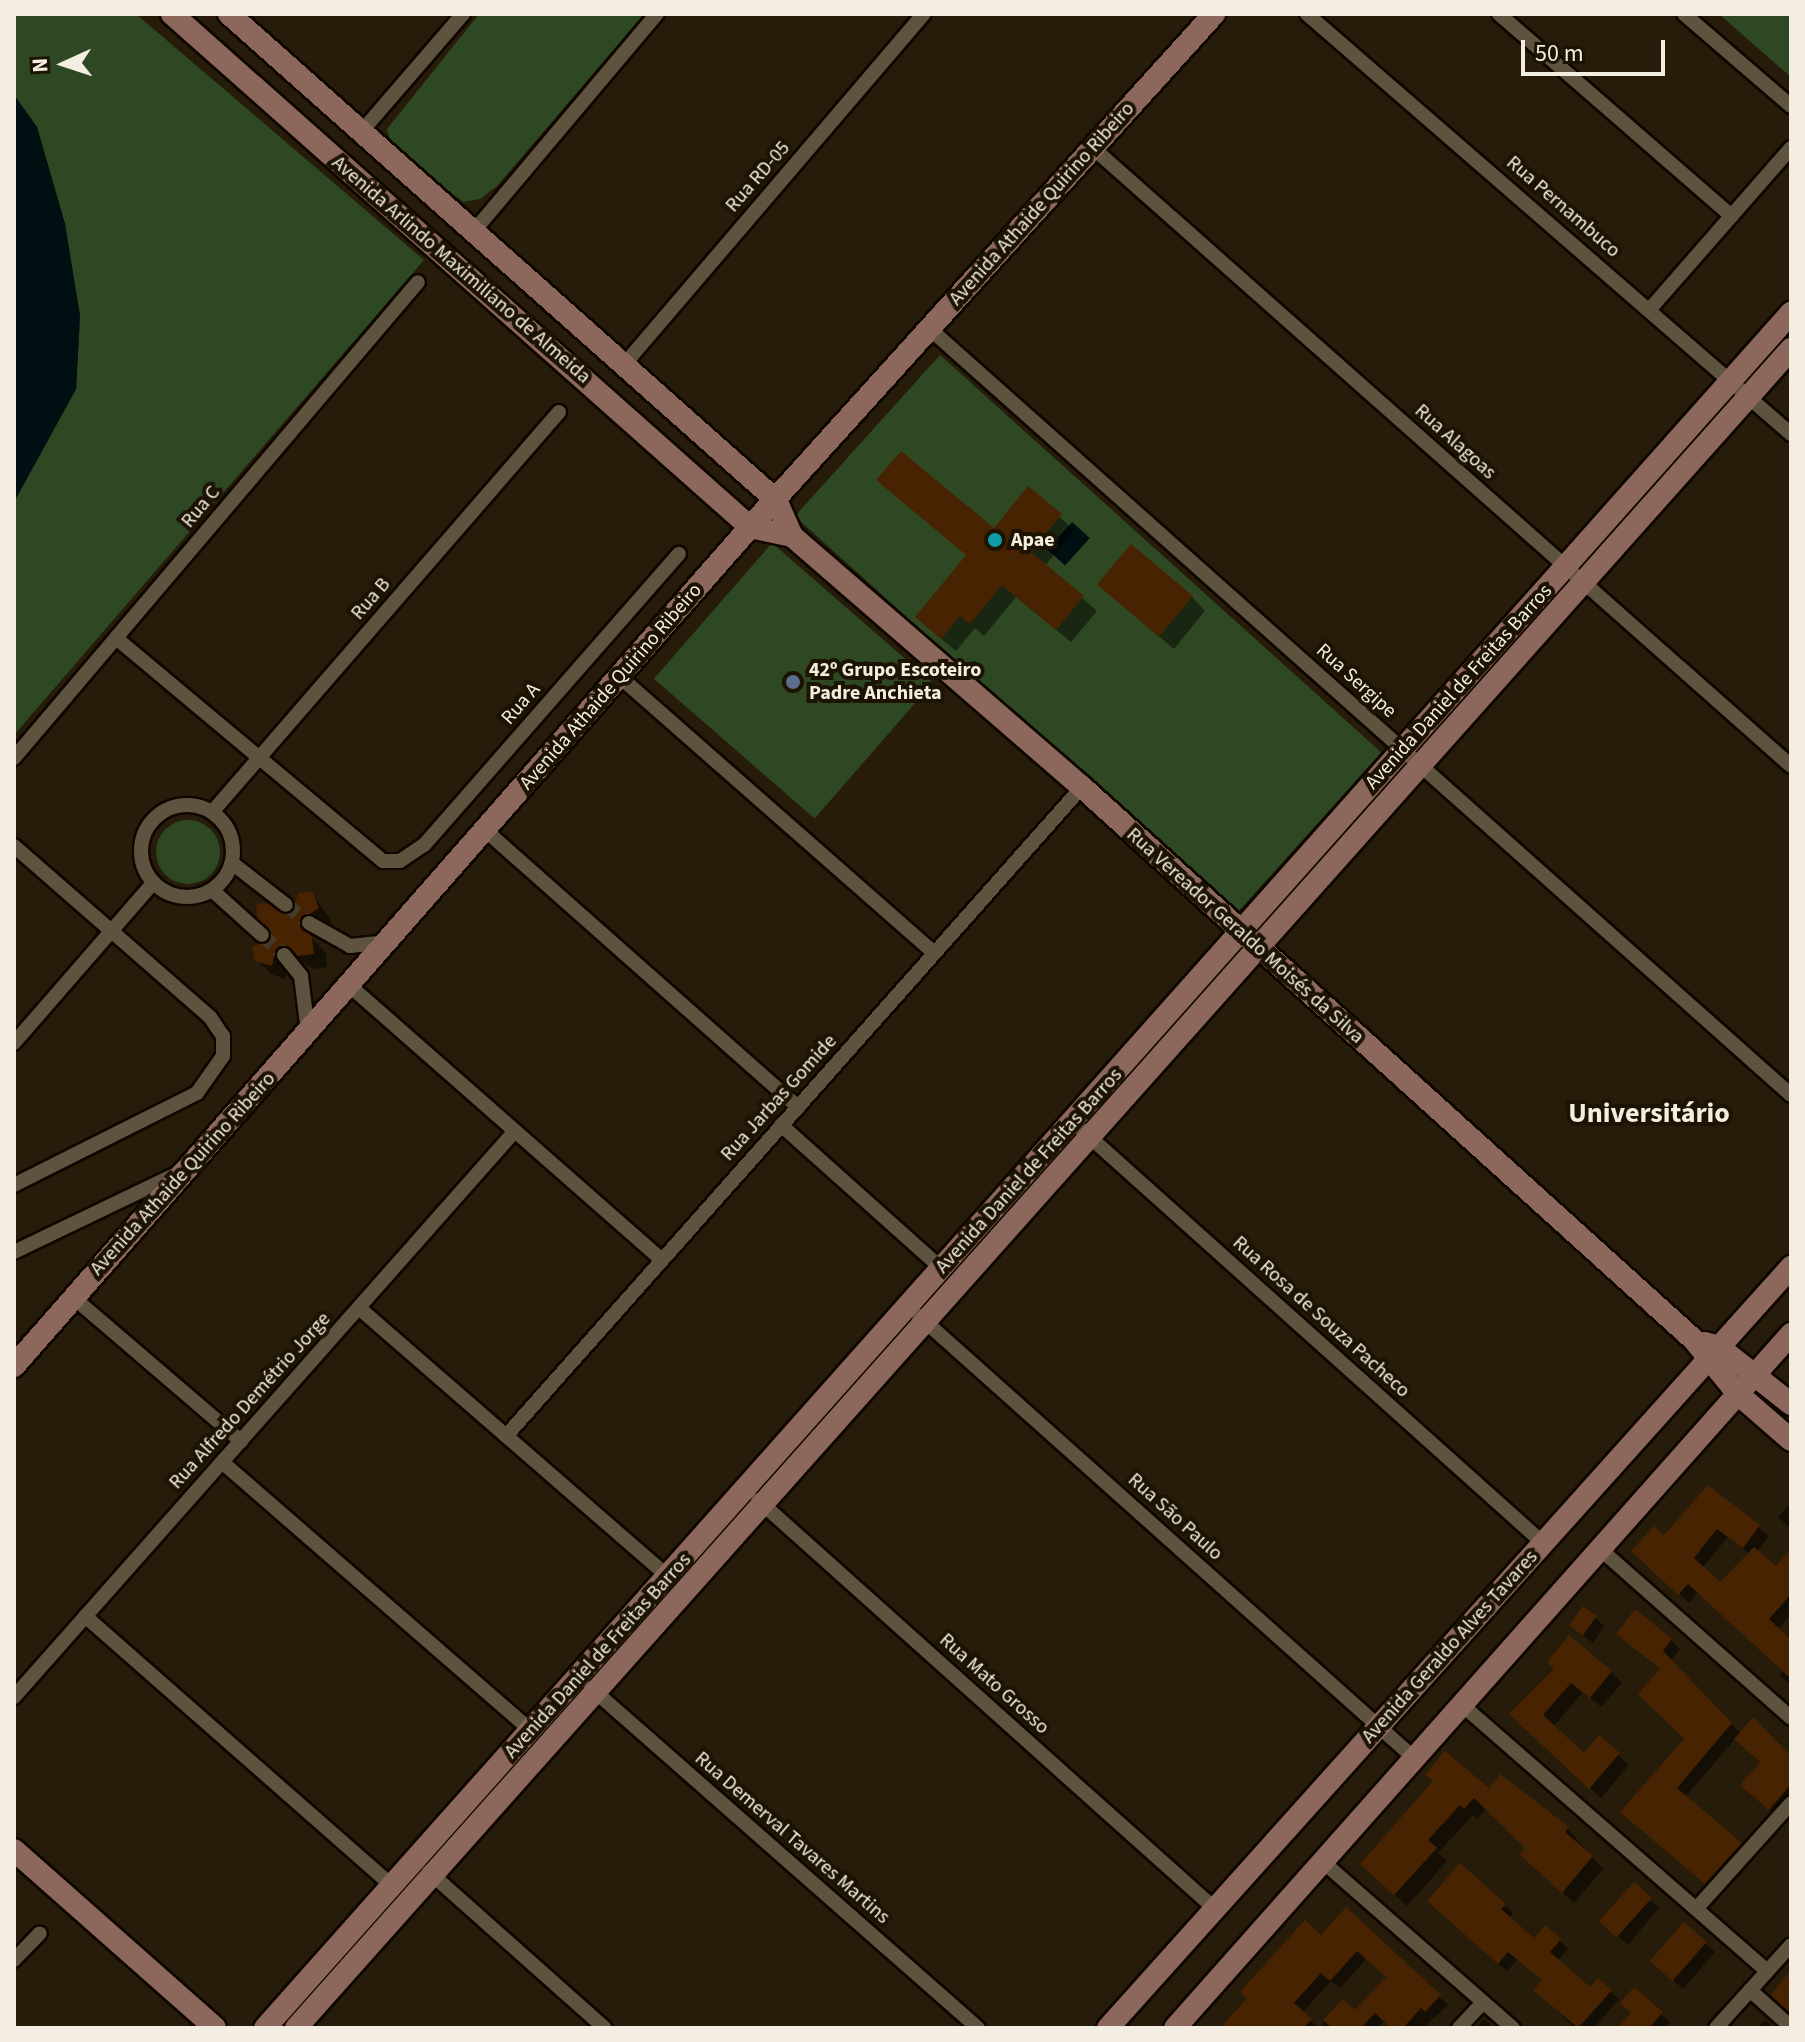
<!DOCTYPE html>
<meta charset="utf-8">
<style>
body{margin:0}
#map{position:relative;width:1805px;height:2042px;overflow:hidden;background:#261c09;font-family:"Source Sans 3",sans-serif}
div>[style]{position:absolute}
[style*='--x']{left:calc(var(--x)*1px);top:calc(var(--y)*1px);width:calc(var(--w)*1px);rotate:calc(var(--a)*1deg)}
.green>*{inset:0;background:#2e4823;transform-origin:0 0}
.round{border-radius:50%}
.water>*{inset:0;background:#001012;transform-origin:0 0}
.shadow>*{inset:0;background:#0007}
.building>*{inset:0;background:#482301;transform-origin:0 0}
.street-tunnel>*{height:14px;margin-top:-7px;transform-origin:0;background:repeating-linear-gradient(90deg,#453b29 0 14px,transparent 0 21px)}
.roads{filter:drop-shadow(2px 0 #0f0600) drop-shadow(-2px 0 #0f0600) drop-shadow(0 2px #0f0600) drop-shadow(0 -2px #0f0600)}
.street>*{height:14px;margin:-7px;padding:0 7px;transform-origin:7px;border-radius:7px;background:#5e533e}
.street>.ring{margin:-7px;padding:0;box-sizing:content-box;background:none;border:14px solid #5e533e;border-radius:50%}
.secondary>*{height:22px;margin:-11px;padding:0 11px;transform-origin:11px;border-radius:11px;background:#8c675b}
.dots>*{width:22px;height:22px;translate:-50% -50%;box-sizing:border-box;border:4px solid #1c1302;border-radius:50%}
span{translate:-50% -50%;white-space:nowrap;text-align:center;line-height:1.15;-webkit-text-stroke:8px #1c1302;paint-order:stroke}
.street-label{font-size:20px;color:#f4ede1}
.poi-label{font-size:20px;color:#f4ede1;font-weight:700}
.left{translate:0 -50%;text-align:left}
.district-label{font-size:28px;color:#f4ede1;font-weight:700}
.frame{position:absolute;inset:0;border:16px solid #f4ede1;pointer-events:none}
.north{position:absolute;left:24px;top:24px;width:80px;height:80px;-webkit-text-stroke:6px #1c1302;paint-order:stroke;rotate:267deg;font-size:22px;font-weight:700;line-height:32px;text-align:center;color:#f4ede1}
.north::after{content:'';display:block;margin:auto;width:28px;height:36px;background:#f4ede1;clip-path:polygon(50% 0,100% 100%,50% 72%,0 100%)}
.scale{position:absolute;left:1521px;top:40px;width:144px;height:36px;box-sizing:border-box;border:4px solid #f4ede1;border-top:0;padding-left:10px;font-size:24px;line-height:28px;white-space:nowrap;color:#f4ede1;-webkit-text-stroke:6px #1c1302;paint-order:stroke}
</style>
<div id="map">
<div class="green">
<div style="clip-path:polygon(14px 14px,136px 14px,424px 260px,14px 735px,14px 502px,76px 389px,80px 316px,65px 224px,37px 127px,14px 95px)"></div>
<div style="clip-path:polygon(479px 14px,644px 14px,497px 186px,480px 199px,463px 202px,391px 146px,387px 129px)"></div>
<div style="clip-path:polygon(1719px 14px,1791px 14px,1791px 77px)"></div>
<div style="left:940px;top:355px;width:594px;height:217px;rotate:42deg"></div>
<div style="left:772px;top:543px;width:213px;height:180px;rotate:41deg"></div>
<div class="round" style="left:156px;top:820px;width:64px;height:64px"></div>
</div>
<div class="water">
<div style="clip-path:polygon(14px 95px,37px 127px,65px 224px,80px 316px,76px 389px,14px 502px)"></div>
<div style="left:1072px;top:522px;width:24px;height:37px;rotate:42deg"></div>
</div>
<div class="shadow">
<div style="clip-path:polygon(1028px 489px,1074px 530px,1045px 566px,1097px 611px,1071px 642px,1016px 597px,984px 636px,975px 628px,956px 651px,931px 630px,994px 530px)"></div>
<div style="clip-path:polygon(1099px 585px,1192px 597px,1205px 611px,1174px 649px)"></div>
<div style="clip-path:polygon(313px 894px,332px 922px,311px 937px,326px 953px,327px 967px,313px 969px,298px 958px,288px 965px,285px 979px,271px 974px,257px 960px)"></div>
<div style="clip-path:polygon(evenodd,1708px 1487px,1769px 1536px,1757px 1551px,1776px 1569px,1791px 1552px,1791px 1614px,1777px 1630px,1791px 1643px,1791px 1686px,1779px 1675px,1783px 1669px,1698px 1592px,1689px 1603px,1634px 1551px,1664px 1538px,1708px 1487px,1728px 1537px,1750px 1554px,1720px 1585px,1702px 1568px,1728px 1537px)"></div>
<div style="clip-path:polygon(1791px 1503px,1791px 1529px,1778px 1517px)"></div>
<div style="clip-path:polygon(1596px 1618px,1604px 1626px,1593px 1643px,1572px 1626px)"></div>
<div style="clip-path:polygon(1671px 1640px,1680px 1649px,1670px 1662px,1741px 1734px,1791px 1757px,1791px 1806px,1779px 1818px,1751px 1794px,1762px 1762px,1736px 1738px,1685px 1797px,1749px 1854px,1716px 1891px,1632px 1821px,1686px 1739px,1661px 1670px,1627px 1642px)"></div>
<div style="clip-path:polygon(1556px 1669px,1611px 1672px,1622px 1683px,1601px 1707px,1583px 1692px,1553px 1727px,1584px 1756px,1618px 1755px,1629px 1765px,1601px 1798px,1522px 1725px)"></div>
<div style="clip-path:polygon(1501px 1777px,1568px 1829px,1603px 1869px,1574px 1903px,1533px 1866px,1527px 1848px,1487px 1808px,1477px 1819px,1473px 1815px,1438px 1853px,1447px 1861px,1407px 1906px,1374px 1876px,1435px 1782px,1489px 1791px)"></div>
<div style="clip-path:polygon(1634px 1885px,1659px 1908px,1628px 1945px,1611px 1930px)"></div>
<div style="clip-path:polygon(1505px 1905px,1513px 1913px,1509px 1919px,1534px 1941px,1559px 1940px,1568px 1949px,1557px 1961px,1590px 1990px,1610px 1991px,1619px 1999px,1594px 2028px,1575px 2028px,1536px 1990px,1544px 1981px,1518px 1959px,1507px 1971px,1438px 1910px)"></div>
<div style="clip-path:polygon(evenodd,1346px 1910px,1448px 2005px,1423px 2028px,1393px 2028px,1385px 2020px,1378px 2028px,1223px 2028px,1346px 1910px,1367px 1958px,1388px 1978px,1356px 2013px,1343px 2001px,1319px 2028px,1302px 2013px,1331px 1981px,1340px 1988px,1367px 1958px)"></div>
<div style="clip-path:polygon(1684px 1925px,1715px 1952px,1683px 1989px,1662px 1970px)"></div>
<div style="clip-path:polygon(1661px 2014px,1670px 2022px,1665px 2028px,1619px 2028px)"></div>
<div style="clip-path:polygon(1484px 2019px,1495px 2028px,1476px 2028px)"></div>
<div style="clip-path:polygon(1765px 2020px,1775px 2028px,1758px 2028px)"></div>
</div>
<div class="building">
<div style="clip-path:polygon(901px 451px,994px 528px,1028px 486px,1062px 514px,1031px 552px,1084px 596px,1056px 630px,1002px 585px,970px 624px,960px 616px,941px 639px,915px 617px,966px 555px,876px 480px)"></div>
<div style="left:1131px;top:544px;width:81px;height:53px;rotate:40deg"></div>
<div style="clip-path:polygon(313px 892px,319px 908px,299px 922px,312px 937px,314px 954px,298px 956px,283px 945px,275px 951px,272px 966px,255px 961px,252px 947px,272px 936px,257px 917px,256px 904px,267px 903px,289px 914px,299px 893px)"></div>
<div style="clip-path:polygon(1708px 1485px,1760px 1525px,1743px 1548px,1717px 1529px,1694px 1558px,1720px 1582px,1754px 1547px,1776px 1566px,1791px 1549px,1791px 1594px,1769px 1619px,1791px 1640px,1791px 1679px,1688px 1584px,1678px 1595px,1631px 1551px,1654px 1526px,1664px 1535px)"></div>
<div style="left:1583px;top:1606px;width:17px;height:24px;rotate:36deg"></div>
<div style="clip-path:polygon(1635px 1609px,1672px 1639px,1663px 1651px,1732px 1723px,1677px 1788px,1742px 1843px,1705px 1884px,1620px 1812px,1684px 1739px,1638px 1694px,1660px 1669px,1616px 1634px)"></div>
<div style="clip-path:polygon(1569px 1635px,1612px 1671px,1590px 1698px,1571px 1683px,1543px 1715px,1584px 1753px,1599px 1735px,1620px 1753px,1589px 1789px,1509px 1714px,1554px 1669px,1547px 1662px)"></div>
<div style="clip-path:polygon(1753px 1717px,1791px 1756px,1791px 1784px,1769px 1810px,1740px 1785px,1760px 1762px,1734px 1739px)"></div>
<div style="clip-path:polygon(1445px 1751px,1489px 1788px,1500px 1774px,1569px 1827px,1565px 1832px,1593px 1856px,1562px 1893px,1519px 1854px,1525px 1848px,1474px 1798px,1464px 1809px,1460px 1805px,1428px 1840px,1437px 1848px,1394px 1895px,1360px 1864px,1433px 1781px,1425px 1775px)"></div>
<div style="clip-path:polygon(1460px 1863px,1506px 1904px,1501px 1909px,1534px 1938px,1545px 1925px,1561px 1939px,1550px 1952px,1590px 1987px,1598px 1978px,1612px 1990px,1578px 2028px,1533px 1990px,1542px 1980px,1508px 1952px,1498px 1964px,1427px 1901px)"></div>
<div style="left:1634px;top:1882px;width:24px;height:53px;rotate:42deg"></div>
<div style="clip-path:polygon(1346px 1907px,1441px 1995px,1425px 2012px,1421px 2008px,1403px 2028px,1391px 2028px,1375px 2013px,1361px 2028px,1332px 2028px,1323px 2020px,1343px 1999px,1355px 2010px,1386px 1977px,1357px 1951px,1330px 1981px,1321px 1973px,1294px 2003px,1312px 2019px,1303px 2028px,1220px 2028px,1247px 1998px,1240px 1992px,1305px 1920px,1321px 1935px)"></div>
<div style="left:1684px;top:1922px;width:30px;height:52px;rotate:41deg"></div>
<div style="clip-path:polygon(1791px 1970px,1791px 2014px,1771px 1995px)"></div>
<div style="clip-path:polygon(1634px 1987px,1663px 2012px,1649px 2028px,1618px 2028px,1631px 2013px,1620px 2003px)"></div>
</div>
<div class="street-tunnel">
<div style="--x:286;--y:905;--w:29;--a:38"></div>
<div style="--x:262;--y:935;--w:30;--a:42"></div>
</div>
<div class="roads">
<div class="street">
<div style="--x:1307;--y:14;--w:641;--a:40.95"></div>
<div style="--x:1499;--y:14;--w:308;--a:41"></div>
<div style="--x:1684;--y:14;--w:141;--a:40.7"></div>
<div style="--x:362;--y:131;--w:155;--a:-49.2"></div>
<div style="--x:1093;--y:148;--w:932;--a:41.52"></div>
<div style="--x:474;--y:231;--w:284;--a:-49.9"></div>
<div style="--x:1650;--y:309;--w:214;--a:-48.8"></div>
<div style="--x:930;--y:329;--w:1152;--a:41.66"></div>
<div style="--x:623;--y:366;--w:463;--a:-49.5"></div>
<div style="--x:116;--y:638;--w:348;--a:39.9"></div>
<div style="--x:383;--y:861;--w:17;--a:0"></div>
<div style="--x:400;--y:861;--w:29;--a:-34"></div>
<div style="--x:424;--y:845;--w:387;--a:-48.8"></div>
<div style="--x:620;--y:677;--w:418;--a:41.3"></div>
<div style="--x:14;--y:758;--w:624;--a:-49.68"></div>
<div class="ring" style="left:141px;top:805px;width:78px;height:78px"></div>
<div style="--x:213;--y:811;--w:528;--a:-49.07"></div>
<div style="--x:486;--y:831;--w:417;--a:41.5"></div>
<div style="--x:14;--y:846;--w:260;--a:41.1"></div>
<div style="--x:210;--y:1017;--w:23;--a:56"></div>
<div style="--x:223;--y:1036;--w:20;--a:90"></div>
<div style="--x:223;--y:1056;--w:45;--a:125.1"></div>
<div style="--x:197;--y:1093;--w:205;--a:153.3"></div>
<div style="--x:232;--y:863;--w:68;--a:37.9"></div>
<div style="--x:212;--y:890;--w:67;--a:42"></div>
<div style="--x:309;--y:923;--w:47;--a:29.3"></div>
<div style="--x:350;--y:946;--w:38;--a:-6"></div>
<div style="--x:284;--y:955;--w:27;--a:51"></div>
<div style="--x:301;--y:976;--w:56;--a:82.9"></div>
<div style="--x:350;--y:986;--w:415;--a:41.3"></div>
<div style="--x:14;--y:1043;--w:212;--a:-49"></div>
<div style="--x:1073;--y:1122;--w:631;--a:41.85"></div>
<div style="--x:781;--y:1125;--w:216;--a:41.8"></div>
<div style="--x:14;--y:1252;--w:184;--a:-25.7"></div>
<div style="--x:74;--y:1298;--w:220;--a:40.6"></div>
<div style="--x:359;--y:1308;--w:410;--a:41"></div>
<div style="--x:919;--y:1316;--w:664;--a:41.76"></div>
<div style="--x:506;--y:1436;--w:868;--a:-48.41"></div>
<div style="--x:222;--y:1462;--w:410;--a:41"></div>
<div style="--x:758;--y:1500;--w:613;--a:41.83"></div>
<div style="--x:1600;--y:1549;--w:255;--a:41.5"></div>
<div style="--x:85;--y:1616;--w:410;--a:41.3"></div>
<div style="--x:591;--y:1688;--w:515;--a:41.3"></div>
<div style="--x:14;--y:1697;--w:756;--a:-48.49"></div>
<div style="--x:1461;--y:1704;--w:406;--a:41.1"></div>
<div style="--x:1322;--y:1861;--w:254;--a:41.2"></div>
<div style="--x:429;--y:1872;--w:235;--a:41.6"></div>
<div style="--x:1696;--y:1909;--w:142;--a:-48.1"></div>
<div style="--x:14;--y:1960;--w:37;--a:-46"></div>
<div style="--x:1750;--y:1990;--w:55;--a:42.1"></div>
<div style="--x:1459;--y:2028;--w:35;--a:-47"></div>
<div style="--x:1716;--y:2028;--w:112;--a:-47.9"></div>
</div>
<div class="secondary">
<div style="--x:172;--y:14;--w:773;--a:41.59"></div>
<div style="--x:750;--y:527;--w:43;--a:12.1"></div>
<div style="--x:229;--y:14;--w:732;--a:41.62"></div>
<div style="--x:776;--y:500;--w:39;--a:66"></div>
<div style="--x:792;--y:536;--w:384;--a:40.9"></div>
<div style="--x:1082;--y:787;--w:825;--a:42.1"></div>
<div style="--x:1694;--y:1340;--w:70;--a:50.8"></div>
<div style="--x:1738;--y:1394;--w:70;--a:41"></div>
<div style="--x:1705;--y:1343;--w:15;--a:16"></div>
<div style="--x:1719;--y:1347;--w:92;--a:38.4"></div>
<div style="--x:14;--y:1366;--w:1116;--a:-48.74"></div>
<div style="--x:750;--y:527;--w:692;--a:-47.87"></div>
<div style="--x:14;--y:1850;--w:268;--a:41.5"></div>
<div style="--x:265;--y:2028;--w:2296;--a:-48.34"></div>
<div style="--x:296;--y:2028;--w:2248;--a:-48.32"></div>
<div style="--x:1108;--y:2028;--w:1023;--a:-48.09"></div>
<div style="--x:1175;--y:2028;--w:928;--a:-48.41"></div>
</div>
</div>
<div class="dots">
<div style="left:995px;top:540px;background:#0f9aa8"></div>
<div style="left:793px;top:682px;background:#5c6f8a"></div>
</div>
<div class="street-label">
<span style="left:758px;top:177px;rotate:-49deg">Rua RD-05</span>
<span style="left:1042px;top:204px;rotate:-48deg">Avenida Athaide Quirino Ribeiro</span>
<span style="left:1563px;top:207px;rotate:41deg">Rua Pernambuco</span>
<span style="left:461px;top:270px;rotate:41deg">Avenida Arlindo Maximiliano de Almeida</span>
<span style="left:1455px;top:442px;rotate:42deg">Rua Alagoas</span>
<span style="left:201px;top:507px;rotate:-50deg">Rua C</span>
<span style="left:371px;top:599px;rotate:-49deg">Rua B</span>
<span style="left:1356px;top:681px;rotate:42deg">Rua Sergipe</span>
<span style="left:611px;top:687px;rotate:-49deg">Avenida Athaide Quirino Ribeiro</span>
<span style="left:1459px;top:687px;rotate:-48deg">Avenida Daniel de Freitas Barros</span>
<span style="left:521px;top:704px;rotate:-49deg">Rua A</span>
<span style="left:1245px;top:936px;rotate:42deg">Rua Vereador Geraldo Moisés da Silva</span>
<span style="left:779px;top:1098px;rotate:-48deg">Rua Jarbas Gomide</span>
<span style="left:1029px;top:1171px;rotate:-48deg">Avenida Daniel de Freitas Barros</span>
<span style="left:183px;top:1174px;rotate:-48deg">Avenida Athaide Quirino Ribeiro</span>
<span style="left:1321px;top:1317px;rotate:42deg">Rua Rosa de Souza Pacheco</span>
<span style="left:250px;top:1401px;rotate:-48deg">Rua Alfredo Demétrio Jorge</span>
<span style="left:1175px;top:1517px;rotate:42deg">Rua São Paulo</span>
<span style="left:1450px;top:1647px;rotate:-48deg">Avenida Geraldo Alves Tavares</span>
<span style="left:598px;top:1656px;rotate:-48deg">Avenida Daniel de Freitas Barros</span>
<span style="left:994px;top:1684px;rotate:42deg">Rua Mato Grosso</span>
<span style="left:792px;top:1838px;rotate:41deg">Rua Demerval Tavares Martins</span>
</div>
<div class="poi-label">
<span class="left" style="left:1011px;top:540px">Apae</span>
<span class="left" style="left:809px;top:682px">42º Grupo Escoteiro<br>Padre Anchieta</span>
</div>
<div class="district-label">
<span style="left:1649px;top:1113px">Universitário</span>
</div>
<div class="frame"></div>
<div class="north">N</div>
<div class="scale">50 m</div>
</div>
